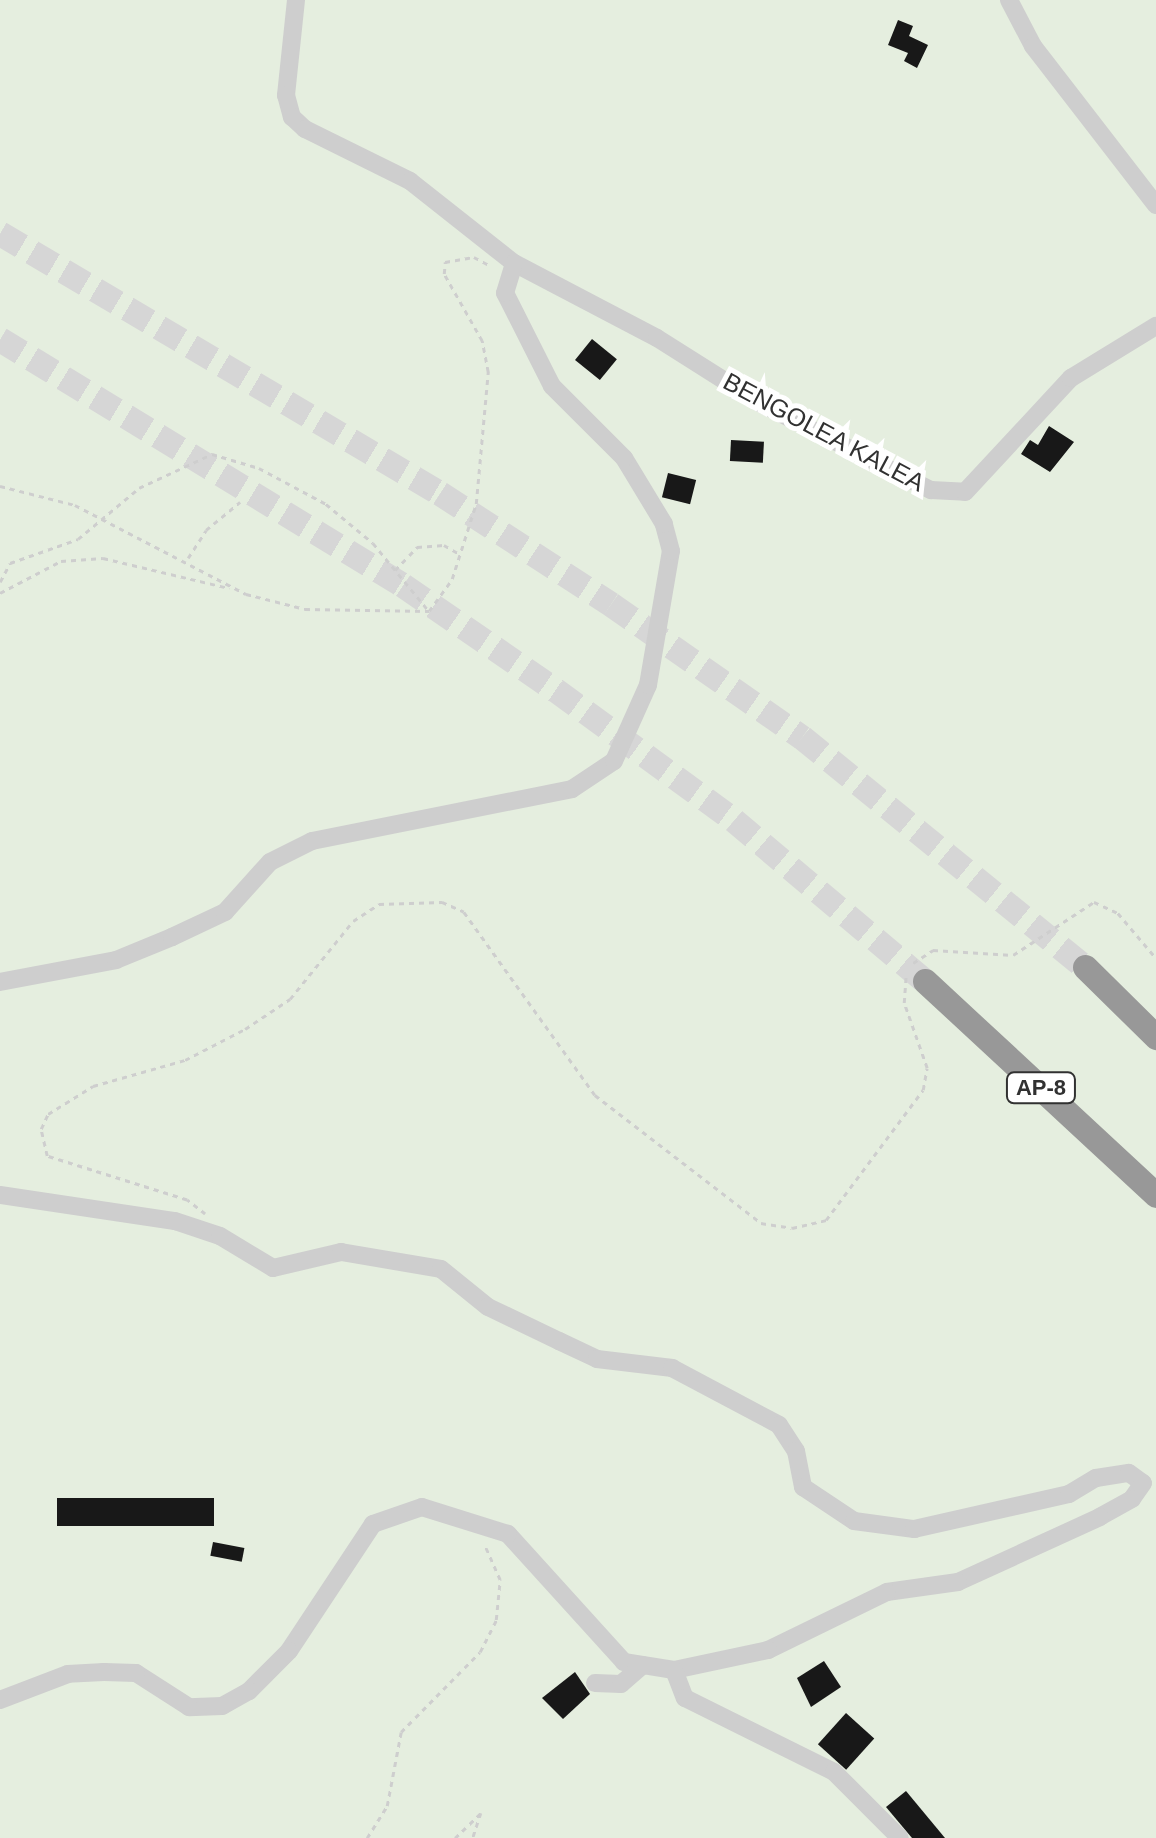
<!DOCTYPE html>
<style>
body{margin:0}
#map{position:relative;width:1156px;height:1838px;overflow:hidden;background:#fff;font-family:Arial,sans-serif}
div>[style]{position:absolute}
[style*='--x']{left:calc(var(--x)*1px);top:calc(var(--y)*1px);width:calc(var(--w)*1px);rotate:calc(var(--a)*1deg)}
.green>*{inset:0;background:#e5eedf;transform-origin:0 0}
.building>*{inset:0;background:#181818;transform-origin:0 0}
.highway-tunnel>*{height:25px;margin-top:-12.5px;transform-origin:0;background:repeating-linear-gradient(90deg,#d6d6d6 0 25px,transparent 0 37px)}
.path>*{height:2.5px;margin-top:-1.25px;transform-origin:0;background:repeating-linear-gradient(90deg,#cecece 0 5px,transparent 0 10px)}
.minor>*{height:18px;margin:-9px;padding:0 9px;transform-origin:9px;border-radius:9px;background:#cecece}
.highway>*{height:25px;margin:-12.5px;padding:0 12.5px;transform-origin:12.5px;border-radius:12.5px;background:#989898}
span{translate:-50% -50%;white-space:nowrap;text-align:center;line-height:1.15;-webkit-text-stroke:10px #fff;paint-order:stroke}
.shield-label span{padding:2px 8px;background:#fff;border:2px solid;border-radius:8px;-webkit-text-stroke-width:0}
.shield-label{font-size:22px;color:#313131;font-weight:700}
.street-label{font-size:25px;color:#313131}
</style>
<div id="map">
<div class="green">
<div style="left:0;top:0;width:1156px;height:1838px"></div>
</div>
<div class="building">
<div style="clip-path:polygon(898px 20px,913px 26px,909px 36px,928px 45px,917px 68px,904px 61px,908px 53px,888px 45px)"></div>
<div style="left:592px;top:339px;width:32px;height:27px;rotate:39deg"></div>
<div style="clip-path:polygon(1049px 426px,1074px 442px,1050px 472px,1021px 454px,1030px 440px,1038px 445px)"></div>
<div style="left:731px;top:440px;width:33px;height:21px;rotate:3deg"></div>
<div style="left:668px;top:473px;width:29px;height:25px;rotate:14deg"></div>
<div style="left:57px;top:1498px;width:157px;height:28px"></div>
<div style="left:213px;top:1542px;width:32px;height:14px;rotate:11deg"></div>
<div style="clip-path:polygon(824px 1661px,841px 1687px,811px 1707px,797px 1678px)"></div>
<div style="clip-path:polygon(575px 1672px,590px 1694px,563px 1719px,542px 1698px)"></div>
<div style="left:846px;top:1713px;width:38px;height:42px;rotate:42deg"></div>
<div style="clip-path:polygon(906px 1791px,945px 1838px,912px 1838px,886px 1807px)"></div>
</div>
<div class="highway-tunnel">
<div style="--x:0;--y:233;--w:511;--a:30.58"></div>
<div style="--x:440;--y:493;--w:204;--a:33"></div>
<div style="--x:611;--y:604;--w:233;--a:34.9"></div>
<div style="--x:802;--y:737;--w:365;--a:39.1"></div>
<div style="--x:0;--y:339;--w:472;--a:31.4"></div>
<div style="--x:403;--y:585;--w:186;--a:34.5"></div>
<div style="--x:556;--y:690;--w:220;--a:36.1"></div>
<div style="--x:734;--y:820;--w:250;--a:40.1"></div>
</div>
<div class="path">
<div style="--x:0;--y:486;--w:77;--a:14.2"></div>
<div style="--x:75;--y:505;--w:193;--a:27.5"></div>
<div style="--x:246;--y:594;--w:61;--a:14.3"></div>
<div style="--x:305;--y:609;--w:124;--a:0.9"></div>
<div style="--x:429;--y:611;--w:39;--a:-54"></div>
<div style="--x:452;--y:579;--w:79;--a:-72.3"></div>
<div style="--x:476;--y:504;--w:133;--a:-84.8"></div>
<div style="--x:488;--y:372;--w:32;--a:-101"></div>
<div style="--x:482;--y:341;--w:77;--a:-119.6"></div>
<div style="--x:444;--y:274;--w:12;--a:-85"></div>
<div style="--x:445;--y:262;--w:29;--a:-10"></div>
<div style="--x:474;--y:257;--w:17;--a:28"></div>
<div style="--x:188;--y:558;--w:33;--a:-57"></div>
<div style="--x:206;--y:530;--w:44;--a:-39.5"></div>
<div style="--x:395;--y:570;--w:32;--a:-46"></div>
<div style="--x:417;--y:547;--w:27;--a:-4"></div>
<div style="--x:444;--y:545;--w:16;--a:30"></div>
<div style="--x:0;--y:582;--w:21;--a:-62"></div>
<div style="--x:10;--y:563;--w:72;--a:-19.4"></div>
<div style="--x:78;--y:539;--w:80;--a:-39.9"></div>
<div style="--x:139;--y:488;--w:81;--a:-25"></div>
<div style="--x:212;--y:454;--w:49;--a:16.6"></div>
<div style="--x:259;--y:468;--w:76;--a:28.2"></div>
<div style="--x:326;--y:504;--w:61;--a:39.7"></div>
<div style="--x:373;--y:543;--w:87;--a:50.6"></div>
<div style="--x:0;--y:593;--w:69;--a:-27.7"></div>
<div style="--x:61;--y:561;--w:42;--a:-4.1"></div>
<div style="--x:103;--y:558;--w:130;--a:13.4"></div>
<div style="--x:913;--y:963;--w:24;--a:-33"></div>
<div style="--x:933;--y:950;--w:80;--a:3.6"></div>
<div style="--x:1013;--y:955;--w:97;--a:-33.2"></div>
<div style="--x:1094;--y:902;--w:26;--a:25"></div>
<div style="--x:1118;--y:913;--w:59;--a:49.8"></div>
<div style="--x:205;--y:1214;--w:23;--a:-142"></div>
<div style="--x:187;--y:1200;--w:147;--a:-162.6"></div>
<div style="--x:47;--y:1156;--w:28;--a:-103"></div>
<div style="--x:41;--y:1129;--w:17;--a:-65"></div>
<div style="--x:48;--y:1114;--w:53;--a:-31.9"></div>
<div style="--x:93;--y:1086;--w:96;--a:-15.8"></div>
<div style="--x:185;--y:1060;--w:68;--a:-27.3"></div>
<div style="--x:245;--y:1029;--w:54;--a:-33.7"></div>
<div style="--x:290;--y:999;--w:100;--a:-51.1"></div>
<div style="--x:353;--y:921;--w:31;--a:-33"></div>
<div style="--x:379;--y:904;--w:63;--a:-1.8"></div>
<div style="--x:442;--y:902;--w:24;--a:24"></div>
<div style="--x:464;--y:912;--w:225;--a:54.4"></div>
<div style="--x:595;--y:1095;--w:210;--a:37.6"></div>
<div style="--x:761;--y:1223;--w:31;--a:9"></div>
<div style="--x:792;--y:1228;--w:35;--a:-13"></div>
<div style="--x:826;--y:1220;--w:162;--a:-53.3"></div>
<div style="--x:923;--y:1090;--w:22;--a:-80"></div>
<div style="--x:927;--y:1068;--w:69;--a:-109.5"></div>
<div style="--x:904;--y:1003;--w:29;--a:-86"></div>
<div style="--x:367;--y:1838;--w:38;--a:-58"></div>
<div style="--x:387;--y:1806;--w:75;--a:-79.3"></div>
<div style="--x:401;--y:1732;--w:112;--a:-45.4"></div>
<div style="--x:480;--y:1652;--w:36;--a:-63"></div>
<div style="--x:496;--y:1620;--w:40;--a:-84.3"></div>
<div style="--x:500;--y:1580;--w:36;--a:-114"></div>
<div style="--x:455;--y:1838;--w:36;--a:-44"></div>
<div style="--x:481;--y:1813;--w:26;--a:108"></div>
</div>
<div class="minor">
<div style="--x:296;--y:0;--w:96;--a:96"></div>
<div style="--x:286;--y:95;--w:23;--a:75"></div>
<div style="--x:292;--y:117;--w:18;--a:43"></div>
<div style="--x:305;--y:129;--w:117;--a:26.3"></div>
<div style="--x:410;--y:181;--w:132;--a:38.3"></div>
<div style="--x:514;--y:263;--w:161;--a:27.7"></div>
<div style="--x:657;--y:338;--w:122;--a:32.3"></div>
<div style="--x:760;--y:403;--w:192;--a:27"></div>
<div style="--x:931;--y:490;--w:34;--a:3"></div>
<div style="--x:965;--y:492;--w:156;--a:-47.1"></div>
<div style="--x:1071;--y:378;--w:100;--a:-31.5"></div>
<div style="--x:1009;--y:0;--w:52;--a:62.4"></div>
<div style="--x:1033;--y:46;--w:201;--a:52.3"></div>
<div style="--x:0;--y:982;--w:118;--a:-10.7"></div>
<div style="--x:116;--y:960;--w:61;--a:-22.3"></div>
<div style="--x:172;--y:937;--w:59;--a:-25.3"></div>
<div style="--x:225;--y:912;--w:67;--a:-48"></div>
<div style="--x:270;--y:862;--w:47;--a:-26.6"></div>
<div style="--x:312;--y:841;--w:265;--a:-11.3"></div>
<div style="--x:572;--y:789;--w:50;--a:-33.7"></div>
<div style="--x:614;--y:761;--w:83;--a:-65.9"></div>
<div style="--x:648;--y:685;--w:136;--a:-80.3"></div>
<div style="--x:671;--y:551;--w:28;--a:-105"></div>
<div style="--x:664;--y:524;--w:77;--a:-121.2"></div>
<div style="--x:624;--y:458;--w:102;--a:-135"></div>
<div style="--x:552;--y:386;--w:104;--a:-116.8"></div>
<div style="--x:505;--y:293;--w:31;--a:-73"></div>
<div style="--x:0;--y:1195;--w:177;--a:8.5"></div>
<div style="--x:175;--y:1221;--w:47;--a:18.4"></div>
<div style="--x:220;--y:1236;--w:62;--a:31.1"></div>
<div style="--x:273;--y:1268;--w:70;--a:-13.2"></div>
<div style="--x:341;--y:1252;--w:101;--a:9.6"></div>
<div style="--x:441;--y:1269;--w:60;--a:39"></div>
<div style="--x:488;--y:1307;--w:79;--a:25.6"></div>
<div style="--x:559;--y:1341;--w:42;--a:25.3"></div>
<div style="--x:597;--y:1359;--w:76;--a:6.8"></div>
<div style="--x:672;--y:1368;--w:121;--a:28"></div>
<div style="--x:779;--y:1425;--w:31;--a:57"></div>
<div style="--x:796;--y:1451;--w:37;--a:79"></div>
<div style="--x:803;--y:1487;--w:61;--a:33.7"></div>
<div style="--x:854;--y:1521;--w:61;--a:7.6"></div>
<div style="--x:914;--y:1529;--w:159;--a:-12.7"></div>
<div style="--x:1069;--y:1494;--w:31;--a:-31"></div>
<div style="--x:1096;--y:1478;--w:33;--a:-9"></div>
<div style="--x:1129;--y:1473;--w:17;--a:36"></div>
<div style="--x:1143;--y:1483;--w:19;--a:125"></div>
<div style="--x:1132;--y:1499;--w:37;--a:151"></div>
<div style="--x:1100;--y:1517;--w:156;--a:155.4"></div>
<div style="--x:958;--y:1582;--w:72;--a:172"></div>
<div style="--x:887;--y:1592;--w:132;--a:154"></div>
<div style="--x:768;--y:1650;--w:96;--a:168"></div>
<div style="--x:674;--y:1670;--w:51;--a:-170.9"></div>
<div style="--x:624;--y:1662;--w:173;--a:-132.2"></div>
<div style="--x:508;--y:1534;--w:90;--a:-162.6"></div>
<div style="--x:422;--y:1507;--w:52;--a:160.9"></div>
<div style="--x:373;--y:1524;--w:152;--a:123.5"></div>
<div style="--x:289;--y:1651;--w:57;--a:135"></div>
<div style="--x:249;--y:1691;--w:31;--a:151"></div>
<div style="--x:222;--y:1706;--w:33;--a:178"></div>
<div style="--x:189;--y:1707;--w:63;--a:-147.3"></div>
<div style="--x:136;--y:1673;--w:32;--a:-178"></div>
<div style="--x:104;--y:1672;--w:36;--a:177"></div>
<div style="--x:68;--y:1674;--w:73;--a:159.1"></div>
<div style="--x:674;--y:1670;--w:30;--a:69"></div>
<div style="--x:685;--y:1698;--w:166;--a:26.4"></div>
<div style="--x:834;--y:1772;--w:93;--a:45"></div>
<div style="--x:595;--y:1683;--w:26;--a:2"></div>
<div style="--x:621;--y:1684;--w:29;--a:-41"></div>
</div>
<div class="highway">
<div style="--x:1085;--y:967;--w:100;--a:44.6"></div>
<div style="--x:925;--y:981;--w:315;--a:42.8"></div>
</div>
<div class="shield-label">
<span style="left:1041px;top:1088px">AP-8</span>
</div>
<div class="street-label">
<span style="left:824px;top:432px;rotate:28deg">BENGOLEA KALEA</span>
</div>
</div>
